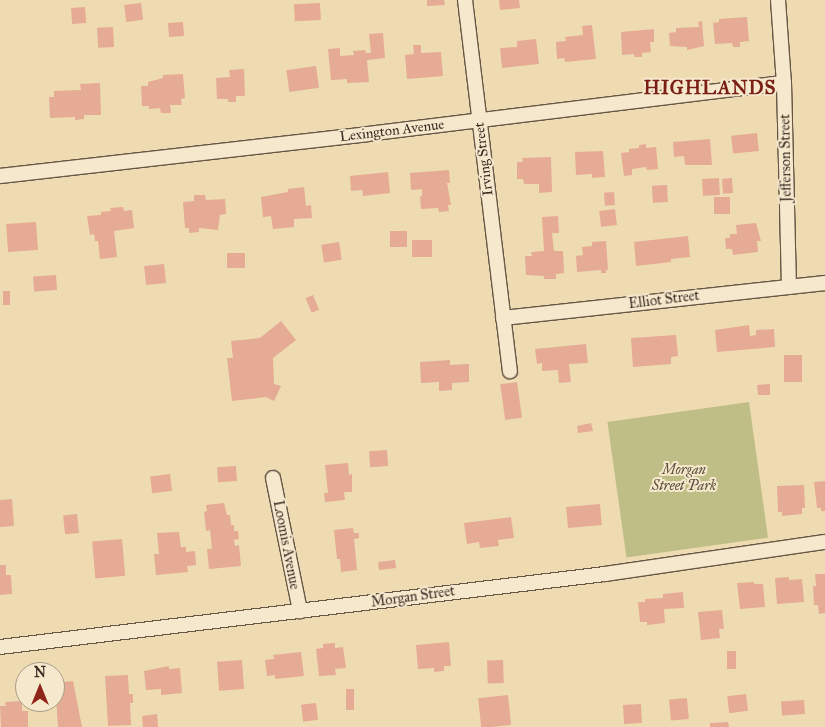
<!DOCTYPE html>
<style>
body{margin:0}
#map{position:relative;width:825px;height:727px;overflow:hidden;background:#efdbb2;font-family:"IM FELL Great Primer",serif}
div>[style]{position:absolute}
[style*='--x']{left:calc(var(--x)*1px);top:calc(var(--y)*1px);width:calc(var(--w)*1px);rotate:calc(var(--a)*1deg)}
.green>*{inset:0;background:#c0be87;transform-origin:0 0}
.building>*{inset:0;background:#e5ab94;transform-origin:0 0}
.roads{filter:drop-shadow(1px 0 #665646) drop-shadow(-1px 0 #665646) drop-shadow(0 1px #665646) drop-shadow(0 -1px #665646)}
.minor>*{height:14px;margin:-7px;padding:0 7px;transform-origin:7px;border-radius:7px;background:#f5e8cd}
span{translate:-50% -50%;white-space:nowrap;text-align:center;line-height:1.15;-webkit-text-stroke:4px #f5e8cd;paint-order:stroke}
.street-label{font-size:14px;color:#382922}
.park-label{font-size:14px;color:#5a4e3b;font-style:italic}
.district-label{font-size:19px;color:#7a1f14;font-weight:700;letter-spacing:1px}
.north{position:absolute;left:15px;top:662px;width:50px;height:50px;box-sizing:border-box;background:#f5e8cd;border:1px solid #a99c89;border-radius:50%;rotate:0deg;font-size:14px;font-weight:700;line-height:20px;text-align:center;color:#382922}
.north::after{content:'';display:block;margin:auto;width:18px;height:22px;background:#8f2418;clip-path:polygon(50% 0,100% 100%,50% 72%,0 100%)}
</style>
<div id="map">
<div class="green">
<div style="left:749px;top:402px;width:137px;height:143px;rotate:82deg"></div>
</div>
<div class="building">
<div style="clip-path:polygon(427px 0,444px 0,445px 5px,427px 6px)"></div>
<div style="clip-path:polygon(499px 0,519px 0,520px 8px,500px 10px)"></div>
<div style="left:141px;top:3px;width:17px;height:17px;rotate:83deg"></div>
<div style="left:320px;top:3px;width:17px;height:26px;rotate:87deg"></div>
<div style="left:85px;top:7px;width:16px;height:14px;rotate:86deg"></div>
<div style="clip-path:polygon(747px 17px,749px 41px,740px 42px,740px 47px,733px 47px,732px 43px,715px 44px,713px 23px,719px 22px,719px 19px)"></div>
<div style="clip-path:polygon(702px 21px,704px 46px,687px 50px,687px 47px,670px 46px,669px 33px,676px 32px,676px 28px,699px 27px,698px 22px)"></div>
<div style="left:183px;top:22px;width:14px;height:15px;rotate:86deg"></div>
<div style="clip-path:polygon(592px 25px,596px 59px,565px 62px,564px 58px,557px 59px,556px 42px,566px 41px,565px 37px,583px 35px,582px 26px)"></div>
<div style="left:113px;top:27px;width:20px;height:16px;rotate:87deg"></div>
<div style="clip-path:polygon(654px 29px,654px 42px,650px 42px,651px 52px,642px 53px,642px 57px,634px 57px,634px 54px,622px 55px,621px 32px)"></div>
<div style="clip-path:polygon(383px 33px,385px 58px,367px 60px,369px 82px,347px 83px,347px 79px,331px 80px,328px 49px,340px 48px,340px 56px,354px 55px,353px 51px,365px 50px,366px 53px,371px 53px,369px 34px)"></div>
<div style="clip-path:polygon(536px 39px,539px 64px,502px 68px,500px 48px,517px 47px,517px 41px)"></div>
<div style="clip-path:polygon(413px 45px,421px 45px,421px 53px,441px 52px,443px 76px,407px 79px,405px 55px,414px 54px)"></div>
<div style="left:316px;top:66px;width:22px;height:30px;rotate:82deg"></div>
<div style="clip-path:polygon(244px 69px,245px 96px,236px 96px,236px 102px,228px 102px,228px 99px,217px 99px,216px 78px,230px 77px,229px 70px)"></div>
<div style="clip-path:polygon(183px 74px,185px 98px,181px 99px,182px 105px,170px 105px,171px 113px,161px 113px,160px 108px,149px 109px,149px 106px,142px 106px,141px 86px,148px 86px,148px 82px,163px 78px,163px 75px)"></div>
<div style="clip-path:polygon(100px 83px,101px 115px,84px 115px,84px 119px,75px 120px,75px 117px,50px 118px,49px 97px,54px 97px,54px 91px,81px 90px,80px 84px)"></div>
<div style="left:757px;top:133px;width:18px;height:26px;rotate:84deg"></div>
<div style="clip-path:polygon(710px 139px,712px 165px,685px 165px,684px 156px,674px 157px,673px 142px)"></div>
<div style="clip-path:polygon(646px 144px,646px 148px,656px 147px,658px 169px,647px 170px,646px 167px,632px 169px,632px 175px,624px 176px,621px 153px,629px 152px,629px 149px,639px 148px,639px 145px)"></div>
<div style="clip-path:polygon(603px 151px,605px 177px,592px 178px,592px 174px,576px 175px,575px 152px)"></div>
<div style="clip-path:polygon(551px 157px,552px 192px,539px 193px,539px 184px,524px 184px,523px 179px,517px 179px,517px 162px,523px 162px,522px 158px)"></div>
<div style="clip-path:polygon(449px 170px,450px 183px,447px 183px,451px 205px,448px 205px,449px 211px,439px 212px,438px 208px,421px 209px,420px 196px,422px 196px,422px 189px,411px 190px,410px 173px)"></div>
<div style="clip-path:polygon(388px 172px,390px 193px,363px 196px,362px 190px,351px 191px,350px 176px)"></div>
<div style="left:719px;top:178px;width:17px;height:17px;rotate:87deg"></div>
<div style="left:732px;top:178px;width:15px;height:10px;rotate:86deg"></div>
<div style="left:667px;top:185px;width:17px;height:15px;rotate:87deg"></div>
<div style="clip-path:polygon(304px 187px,306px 206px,311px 205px,312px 218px,294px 219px,294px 227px,273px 229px,271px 216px,263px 217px,261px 197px,288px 192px,288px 189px)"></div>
<div style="left:614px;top:192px;width:13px;height:10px;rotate:86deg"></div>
<div style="clip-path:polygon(194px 195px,205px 195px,206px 200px,225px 199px,226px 214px,220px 215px,218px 230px,199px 228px,199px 232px,189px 233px,189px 228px,185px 228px,183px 202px,194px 201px)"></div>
<div style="left:714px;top:197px;width:16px;height:17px"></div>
<div style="clip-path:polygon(123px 207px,124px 211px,132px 210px,134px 228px,114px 231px,117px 257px,100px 259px,98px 241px,95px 241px,94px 234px,90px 235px,87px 216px,101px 215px,101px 212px,111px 211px,110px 208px)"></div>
<div style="left:615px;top:209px;width:16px;height:16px;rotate:83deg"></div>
<div style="clip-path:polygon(558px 216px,559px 233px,552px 233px,554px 251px,563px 251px,564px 273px,556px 274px,556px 279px,544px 279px,544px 276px,526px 275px,525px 256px,532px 256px,531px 252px,544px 251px,542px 217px)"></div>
<div style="left:36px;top:222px;width:28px;height:30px;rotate:86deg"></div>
<div style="clip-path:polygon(756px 223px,761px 241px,757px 241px,758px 252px,733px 255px,732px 249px,726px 249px,725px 238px,730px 238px,730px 234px,737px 234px,736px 225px)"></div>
<div style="left:390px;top:231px;width:17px;height:16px"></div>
<div style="clip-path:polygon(688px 236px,690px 257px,671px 259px,671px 262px,636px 266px,634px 242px)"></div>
<div style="left:432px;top:240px;width:17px;height:20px;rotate:90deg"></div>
<div style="clip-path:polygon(606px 241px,608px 270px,606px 270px,606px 273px,601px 273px,601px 270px,577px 272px,576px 256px,583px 255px,582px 247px,592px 246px,592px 242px)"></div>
<div style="left:339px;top:242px;width:18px;height:18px;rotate:81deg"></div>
<div style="left:245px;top:253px;width:15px;height:18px;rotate:90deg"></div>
<div style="left:164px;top:264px;width:19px;height:20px;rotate:84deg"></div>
<div style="left:56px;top:275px;width:15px;height:23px;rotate:86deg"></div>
<div style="left:3px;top:291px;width:7px;height:14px"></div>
<div style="left:313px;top:295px;width:16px;height:8px;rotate:68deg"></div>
<div style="clip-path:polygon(281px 321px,296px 340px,273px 358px,274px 384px,281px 386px,274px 401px,266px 397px,232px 401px,227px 358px,233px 358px,231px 341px,260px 338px)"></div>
<div style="clip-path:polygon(749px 325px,750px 336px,756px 335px,756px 330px,774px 329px,775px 347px,717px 352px,715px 330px)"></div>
<div style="clip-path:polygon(676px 335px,678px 356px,671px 357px,671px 364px,633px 367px,631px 338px)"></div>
<div style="clip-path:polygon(586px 344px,588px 363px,569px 364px,571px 382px,559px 383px,558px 370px,542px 371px,542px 363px,537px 364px,535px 349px)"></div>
<div style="left:784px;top:355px;width:18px;height:27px"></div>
<div style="clip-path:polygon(450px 360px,450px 365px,469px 364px,469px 382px,452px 383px,452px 390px,439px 391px,439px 382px,421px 383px,420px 362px)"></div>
<div style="left:517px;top:382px;width:36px;height:17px;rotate:82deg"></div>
<div style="clip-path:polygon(770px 384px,770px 395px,758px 395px,757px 385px)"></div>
<div style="clip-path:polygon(591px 423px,593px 431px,578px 433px,577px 426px)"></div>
<div style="left:387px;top:450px;width:16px;height:18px;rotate:86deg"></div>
<div style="clip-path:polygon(348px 463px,349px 475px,352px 474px,352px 492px,344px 492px,345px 500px,325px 502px,324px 493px,328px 493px,325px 465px)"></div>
<div style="left:236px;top:466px;width:15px;height:19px;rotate:86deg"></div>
<div style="left:170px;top:474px;width:17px;height:20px;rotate:83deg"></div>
<div style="clip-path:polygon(825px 481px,825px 511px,821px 511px,821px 508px,817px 508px,814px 482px)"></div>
<div style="clip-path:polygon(804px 485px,805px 508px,802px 508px,802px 514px,782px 516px,782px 512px,778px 512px,777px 486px)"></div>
<div style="clip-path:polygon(12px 499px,14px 526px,0 527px,0 500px)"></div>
<div style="clip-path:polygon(224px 503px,227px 515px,230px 515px,231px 525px,234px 525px,234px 531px,238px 531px,239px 539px,234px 540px,235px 546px,239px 545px,241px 566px,209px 569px,207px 549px,212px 549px,210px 530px,206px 531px,204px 512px,207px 511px,206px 505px)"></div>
<div style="left:600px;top:504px;width:21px;height:34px;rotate:85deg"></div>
<div style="left:77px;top:514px;width:19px;height:14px;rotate:84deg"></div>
<div style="clip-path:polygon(511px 517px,514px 538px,498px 540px,499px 546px,480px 548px,479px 542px,467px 544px,464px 523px)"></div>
<div style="clip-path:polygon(353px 528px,354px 533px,359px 533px,359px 538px,354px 539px,357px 570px,341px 572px,340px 559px,337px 559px,334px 530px)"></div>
<div style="clip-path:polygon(179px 532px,181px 547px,186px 547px,186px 552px,195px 551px,196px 565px,187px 566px,188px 572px,156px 575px,154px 554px,159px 554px,157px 533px)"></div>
<div style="left:122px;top:539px;width:37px;height:30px;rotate:85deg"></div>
<div style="left:395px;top:560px;width:8px;height:17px;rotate:83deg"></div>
<div style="clip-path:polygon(0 565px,6px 565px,6px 575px,11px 575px,12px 594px,0 595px)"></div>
<div style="clip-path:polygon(815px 574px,825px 574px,825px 613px,819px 614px,818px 605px,814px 605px,813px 586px,816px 586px)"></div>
<div style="clip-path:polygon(789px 577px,789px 580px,802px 579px,804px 602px,777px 604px,775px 578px)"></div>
<div style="clip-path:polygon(754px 582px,754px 584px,763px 584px,765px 607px,740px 609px,737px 583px)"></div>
<div style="clip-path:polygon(683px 592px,684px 608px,664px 609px,665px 623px,647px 625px,647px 622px,640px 622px,638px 602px,645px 602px,645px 599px,663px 598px,663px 594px)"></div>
<div style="clip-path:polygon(722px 610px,724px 629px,719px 629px,720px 638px,701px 640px,698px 612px)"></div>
<div style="clip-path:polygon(449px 642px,451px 666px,444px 666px,444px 671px,434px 672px,434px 668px,418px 669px,416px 645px)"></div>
<div style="clip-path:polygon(335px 643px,335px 648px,343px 647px,346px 668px,335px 669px,336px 675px,319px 676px,316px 649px,323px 648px,323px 644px)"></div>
<div style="left:727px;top:651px;width:9px;height:18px"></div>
<div style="clip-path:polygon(301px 652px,304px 676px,275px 679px,275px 675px,267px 676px,265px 660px,274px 659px,273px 655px)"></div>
<div style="left:242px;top:660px;width:29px;height:25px;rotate:86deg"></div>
<div style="left:503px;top:660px;width:23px;height:16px;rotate:88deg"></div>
<div style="clip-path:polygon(169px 666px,169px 669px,180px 668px,182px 693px,161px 695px,161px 689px,146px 690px,144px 671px)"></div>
<div style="clip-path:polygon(128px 675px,129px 694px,133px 694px,133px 703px,130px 703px,131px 725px,108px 726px,105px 676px)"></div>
<div style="clip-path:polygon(73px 681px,82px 727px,58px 727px,55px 683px)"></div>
<div style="left:346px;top:689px;width:8px;height:21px"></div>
<div style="left:746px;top:694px;width:17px;height:19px;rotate:83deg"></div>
<div style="left:508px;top:695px;width:30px;height:30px;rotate:84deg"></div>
<div style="left:687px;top:698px;width:21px;height:18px;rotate:85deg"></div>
<div style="left:804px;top:700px;width:14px;height:23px;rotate:86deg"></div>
<div style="clip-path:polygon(22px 701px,22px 711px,28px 711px,28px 727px,1px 727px,0 706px,6px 706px,5px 702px)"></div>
<div style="left:316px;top:703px;width:17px;height:15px;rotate:83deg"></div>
<div style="left:641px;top:704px;width:19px;height:18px;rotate:87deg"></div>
<div style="clip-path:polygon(157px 714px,158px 727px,143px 727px,142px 716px)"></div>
<div style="clip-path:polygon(728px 722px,729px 727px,710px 727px,710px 723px)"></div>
</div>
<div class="roads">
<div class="minor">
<div style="--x:465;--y:0;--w:374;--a:83.1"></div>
<div style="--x:778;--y:0;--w:83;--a:85.9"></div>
<div style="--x:784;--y:83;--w:204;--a:88.6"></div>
<div style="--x:0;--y:176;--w:369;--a:-6.5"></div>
<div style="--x:367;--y:134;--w:420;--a:-7"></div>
<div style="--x:503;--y:318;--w:324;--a:-6.2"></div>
<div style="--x:273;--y:478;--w:136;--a:78.5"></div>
<div style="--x:0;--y:647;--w:609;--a:-6.88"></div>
<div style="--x:605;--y:574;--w:222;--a:-8.3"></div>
</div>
</div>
<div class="street-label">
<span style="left:392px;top:131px;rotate:-7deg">Lexington Avenue</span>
<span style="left:786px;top:158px;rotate:-91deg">Jefferson Street</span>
<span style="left:484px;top:159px;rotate:-97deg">Irving Street</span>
<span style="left:664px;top:300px;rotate:-7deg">Elliot Street</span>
<span style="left:286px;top:545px;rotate:79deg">Loomis Avenue</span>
<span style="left:413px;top:597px;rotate:-8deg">Morgan Street</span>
</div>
<div class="park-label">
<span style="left:684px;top:478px">Morgan<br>Street Park</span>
</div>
<div class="district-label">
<span style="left:710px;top:88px">HIGHLANDS</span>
</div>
<div class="north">N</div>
</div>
